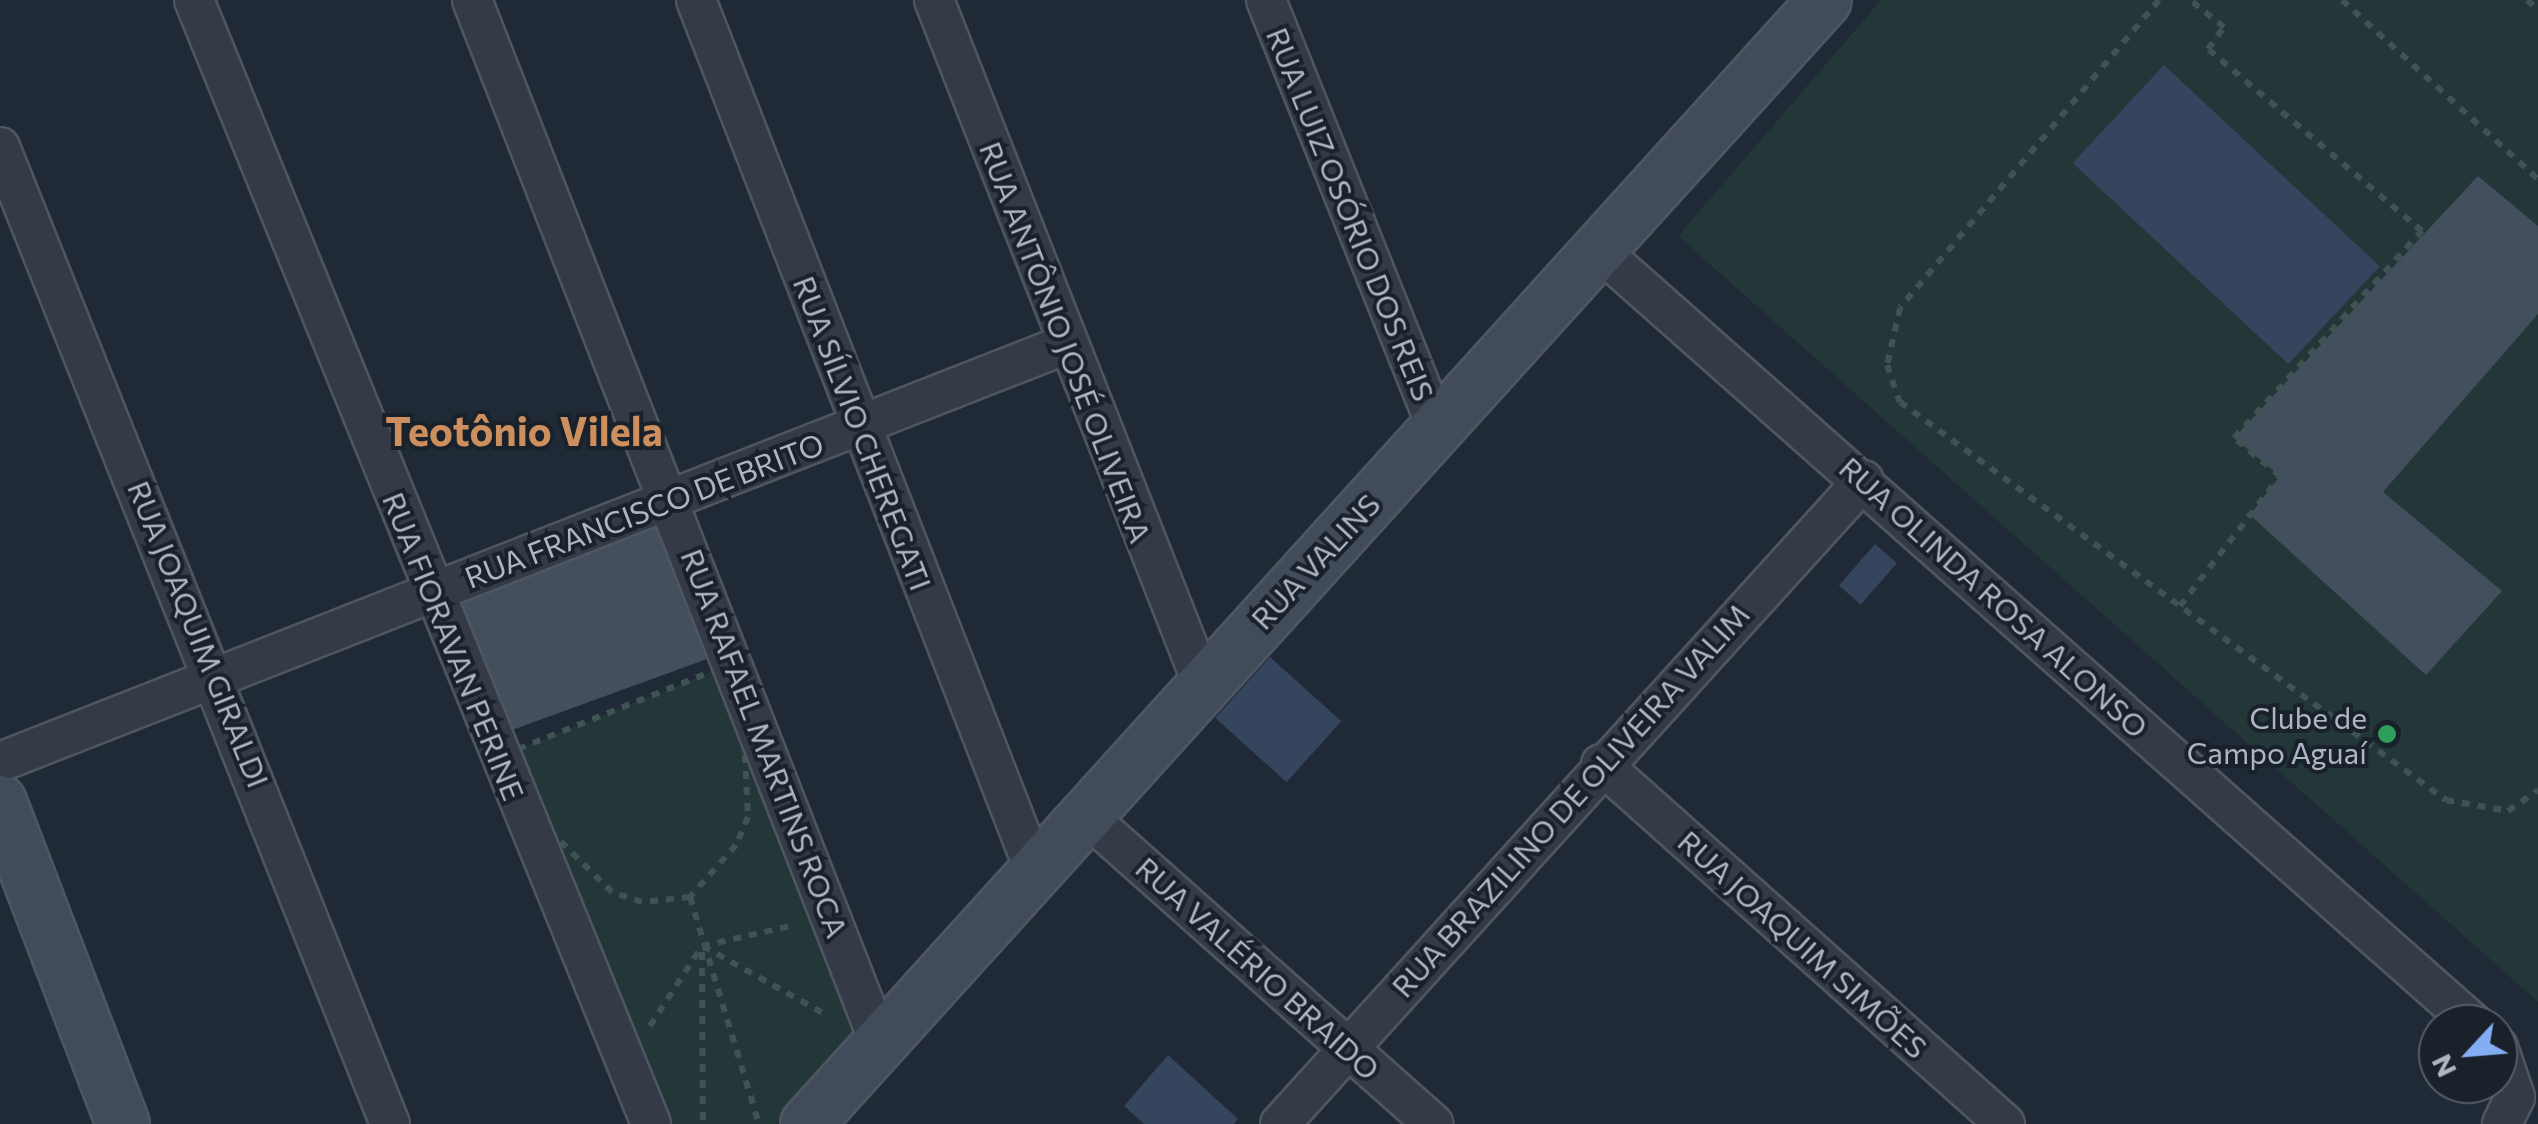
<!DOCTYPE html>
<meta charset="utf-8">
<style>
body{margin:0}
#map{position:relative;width:2538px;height:1124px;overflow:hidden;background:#202936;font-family:Commissioner,sans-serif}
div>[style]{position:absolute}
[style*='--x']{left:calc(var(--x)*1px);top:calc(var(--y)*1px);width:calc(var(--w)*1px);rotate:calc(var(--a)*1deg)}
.green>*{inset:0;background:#233638}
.water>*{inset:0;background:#35455d;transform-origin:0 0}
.building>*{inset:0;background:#444f5e;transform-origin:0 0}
.path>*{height:6px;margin-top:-3px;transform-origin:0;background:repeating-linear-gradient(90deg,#405254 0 8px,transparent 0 16px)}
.roads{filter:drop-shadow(2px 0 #4e5661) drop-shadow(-2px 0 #4e5661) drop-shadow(0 2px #4e5661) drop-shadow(0 -2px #4e5661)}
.street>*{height:38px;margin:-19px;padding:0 19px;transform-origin:19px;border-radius:19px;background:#343b46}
.secondary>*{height:52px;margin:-26px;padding:0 26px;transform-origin:26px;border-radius:26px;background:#424b59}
.dots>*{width:28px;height:28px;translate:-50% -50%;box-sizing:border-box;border:5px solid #19212b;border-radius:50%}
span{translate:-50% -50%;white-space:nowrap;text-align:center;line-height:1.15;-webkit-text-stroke:8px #19212b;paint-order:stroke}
.street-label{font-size:30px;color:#aeb6c3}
.poi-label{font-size:30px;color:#aeb6c3}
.right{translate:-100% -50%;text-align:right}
.district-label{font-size:40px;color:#ce8f5e;font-weight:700}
.north{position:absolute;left:2418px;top:1004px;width:100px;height:100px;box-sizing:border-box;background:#19212b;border:2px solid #555d68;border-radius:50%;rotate:244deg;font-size:28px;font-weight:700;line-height:40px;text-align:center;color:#aeb6c3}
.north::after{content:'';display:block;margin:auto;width:35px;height:45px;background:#83aef3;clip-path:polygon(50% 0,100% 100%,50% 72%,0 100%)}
</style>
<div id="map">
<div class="green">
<div style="clip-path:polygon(1881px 0,2538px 0,2538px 1002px,1678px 236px)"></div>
<div style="clip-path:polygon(716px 670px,860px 1034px,776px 1124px,670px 1124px,518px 749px)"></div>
</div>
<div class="water">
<div style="left:2164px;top:65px;width:295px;height:134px;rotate:43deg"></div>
<div style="left:1875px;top:544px;width:29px;height:55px;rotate:41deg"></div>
<div style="left:1270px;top:657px;width:96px;height:82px;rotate:42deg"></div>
<div style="clip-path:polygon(1168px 1055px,1238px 1119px,1234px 1124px,1144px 1124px,1124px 1106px)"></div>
</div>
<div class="building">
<div style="clip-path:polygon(2478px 176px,2538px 226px,2538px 314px,2383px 492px,2502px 591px,2426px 675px,2250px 515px,2280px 476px,2234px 438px)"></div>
<div style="left:662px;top:518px;width:148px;height:218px;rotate:70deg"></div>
</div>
<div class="path">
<div style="--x:2159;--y:0;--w:402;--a:130.1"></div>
<div style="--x:1900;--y:308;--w:58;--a:102.8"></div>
<div style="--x:1887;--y:365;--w:39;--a:71"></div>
<div style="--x:1900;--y:402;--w:676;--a:36.09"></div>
<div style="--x:2446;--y:800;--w:63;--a:10.1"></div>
<div style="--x:2508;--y:811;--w:37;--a:-35"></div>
<div style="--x:2342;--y:0;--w:265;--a:42.4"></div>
<div style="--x:2527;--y:0;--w:15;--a:42"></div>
<div style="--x:2180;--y:606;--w:164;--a:-52.4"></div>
<div style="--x:2280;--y:476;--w:60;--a:-140.4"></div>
<div style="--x:2234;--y:438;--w:280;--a:-47.8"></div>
<div style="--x:2422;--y:231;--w:281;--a:-139.6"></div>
<div style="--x:2208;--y:49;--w:27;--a:-54"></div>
<div style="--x:2224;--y:27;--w:43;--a:-141.5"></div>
<div style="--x:716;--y:670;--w:74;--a:67.9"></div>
<div style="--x:744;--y:739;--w:78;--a:87.1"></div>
<div style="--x:748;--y:817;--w:30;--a:113"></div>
<div style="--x:736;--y:845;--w:69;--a:131.5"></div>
<div style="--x:690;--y:897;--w:48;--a:174.1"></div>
<div style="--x:642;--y:902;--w:32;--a:-162"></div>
<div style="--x:612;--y:892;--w:86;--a:-135.5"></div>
<div style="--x:551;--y:832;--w:89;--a:-111.7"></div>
<div style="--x:518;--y:749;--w:213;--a:-21.8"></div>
<div style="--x:690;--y:897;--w:237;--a:73.1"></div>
<div style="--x:703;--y:946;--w:143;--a:29.2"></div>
<div style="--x:702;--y:952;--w:172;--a:89.7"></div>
<div style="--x:650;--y:1026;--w:95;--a:-57"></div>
<div style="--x:702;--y:946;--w:95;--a:-12.7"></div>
</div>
<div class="roads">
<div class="street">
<div style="--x:194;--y:0;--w:1213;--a:67.87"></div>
<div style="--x:472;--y:0;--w:1118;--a:68.65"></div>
<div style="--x:696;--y:0;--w:929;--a:68.74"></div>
<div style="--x:934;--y:0;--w:733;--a:68.55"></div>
<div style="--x:1266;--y:0;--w:461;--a:68.2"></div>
<div style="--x:0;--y:147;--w:1052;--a:68.24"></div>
<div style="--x:1601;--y:252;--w:1165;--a:41.49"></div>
<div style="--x:0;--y:762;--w:1143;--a:-21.4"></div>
<div style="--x:1601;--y:764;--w:541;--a:41.7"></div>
<div style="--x:1082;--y:812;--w:470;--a:41.6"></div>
<div style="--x:2498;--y:1047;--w:53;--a:71.2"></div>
<div style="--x:2515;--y:1097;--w:30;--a:116"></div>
<div style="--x:1280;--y:1124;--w:869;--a:-47.8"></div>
</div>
<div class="secondary">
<div style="--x:0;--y:802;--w:345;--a:69.1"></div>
<div style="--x:807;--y:1124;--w:1516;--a:-47.83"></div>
</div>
</div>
<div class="dots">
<div style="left:2387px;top:734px;background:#2e9e5b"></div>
</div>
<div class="street-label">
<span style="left:1351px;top:214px;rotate:68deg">RUA LUIZ OSÓRIO DOS REIS</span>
<span style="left:1066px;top:342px;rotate:69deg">RUA ANTÔNIO JOSÉ OLIVEIRA</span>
<span style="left:863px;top:433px;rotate:69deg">RUA SÍLVIO CHEREGATI</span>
<span style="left:644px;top:510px;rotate:-21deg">RUA FRANCISCO DE BRITO</span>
<span style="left:1315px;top:561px;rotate:-47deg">RUA VALINS</span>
<span style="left:1994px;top:597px;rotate:42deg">RUA OLINDA ROSA ALONSO</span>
<span style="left:199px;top:634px;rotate:68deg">RUA JOAQUIM GIRALDI</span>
<span style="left:454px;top:646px;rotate:68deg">RUA FIORAVAN PERINE</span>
<span style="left:765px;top:743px;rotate:69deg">RUA RAFAEL MARTINS ROCA</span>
<span style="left:1570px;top:800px;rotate:-48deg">RUA BRAZILINO DE OLIVEIRA VALIM</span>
<span style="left:1803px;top:944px;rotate:42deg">RUA JOAQUIM SIMÕES</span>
<span style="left:1258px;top:968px;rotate:42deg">RUA VALÉRIO BRAIDO</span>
</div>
<div class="poi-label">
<span class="right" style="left:2367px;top:734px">Clube de<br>Campo Aguaí</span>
</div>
<div class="district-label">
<span style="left:524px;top:430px">Teotônio Vilela</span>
</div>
<div class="north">N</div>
</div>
